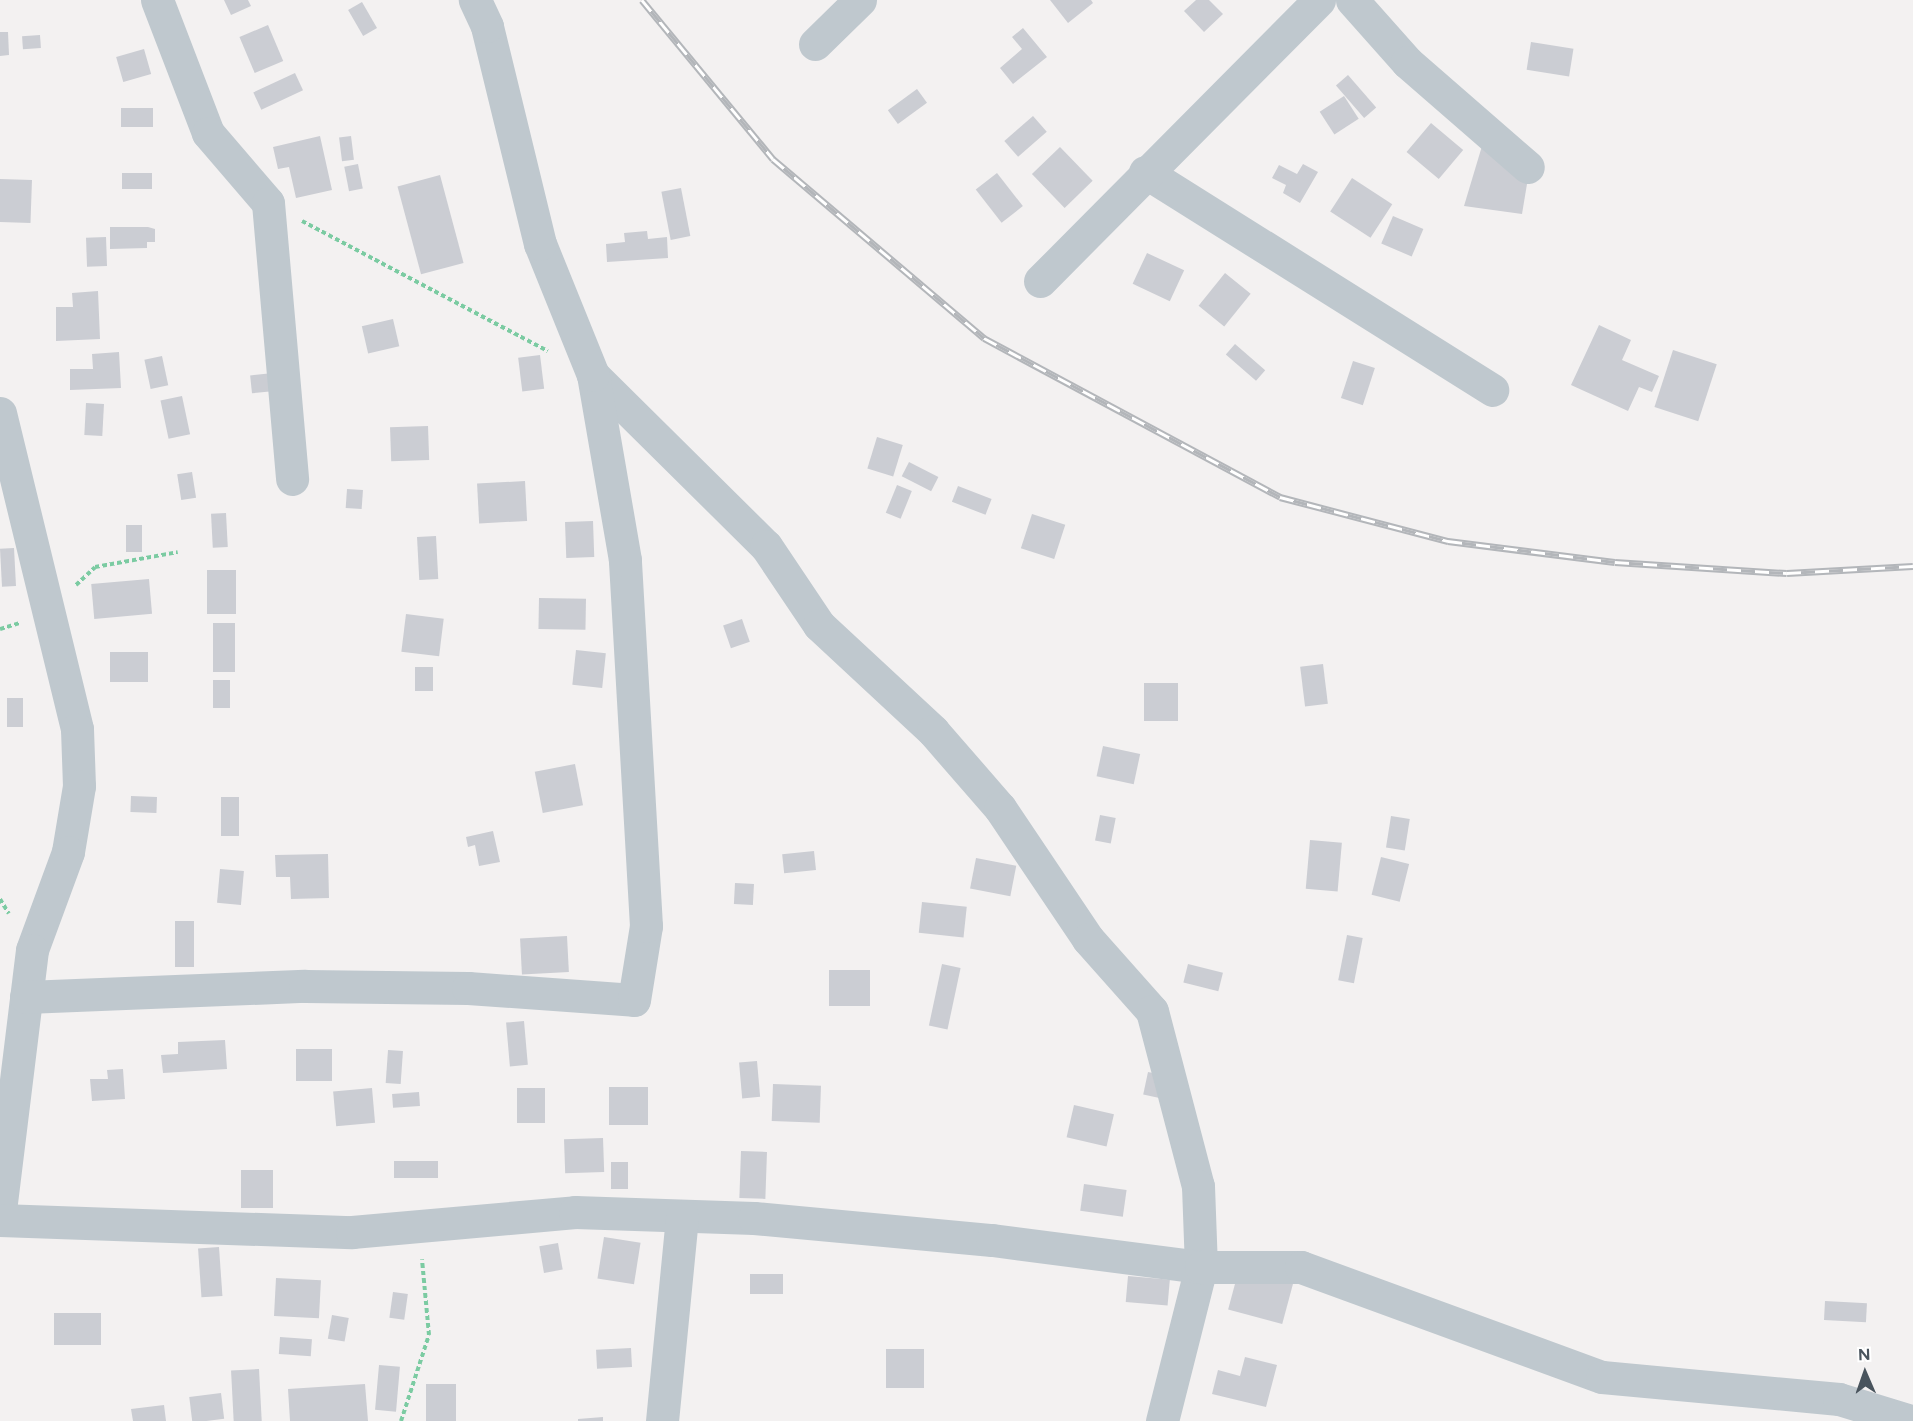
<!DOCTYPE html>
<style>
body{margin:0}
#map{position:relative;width:1913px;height:1421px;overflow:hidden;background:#f3f1f1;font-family:Figtree,sans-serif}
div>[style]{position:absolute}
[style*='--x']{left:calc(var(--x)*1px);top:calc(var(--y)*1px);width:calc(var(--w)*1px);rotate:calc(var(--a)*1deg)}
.building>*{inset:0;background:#cbcdd3;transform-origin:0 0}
.path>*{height:4px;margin-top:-2px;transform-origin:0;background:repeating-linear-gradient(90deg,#7bcba2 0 4.5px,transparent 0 7.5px)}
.minor>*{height:33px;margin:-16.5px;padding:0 16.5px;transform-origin:16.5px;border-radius:16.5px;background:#bfc8ce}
.rail>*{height:7px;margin-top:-3.5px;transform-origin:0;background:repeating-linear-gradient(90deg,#fff 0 14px,#b3b6ba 0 28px);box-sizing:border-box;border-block:2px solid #b3b6ba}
span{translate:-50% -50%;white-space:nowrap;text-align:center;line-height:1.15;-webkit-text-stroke:4.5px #fff;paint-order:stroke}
.north{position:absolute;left:1835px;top:1343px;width:60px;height:60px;-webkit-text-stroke:4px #fff;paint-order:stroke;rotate:358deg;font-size:16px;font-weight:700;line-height:24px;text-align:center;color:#49545d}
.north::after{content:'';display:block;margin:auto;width:21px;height:27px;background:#49545d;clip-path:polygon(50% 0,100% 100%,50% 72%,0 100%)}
</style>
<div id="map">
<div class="building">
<div style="clip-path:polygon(224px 0,248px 0,251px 6px,231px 15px)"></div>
<div style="clip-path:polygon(1050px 0,1091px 0,1093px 3px,1068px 23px)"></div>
<div style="clip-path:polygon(1196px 0,1209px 0,1223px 14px,1204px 32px,1184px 11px)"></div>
<div style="left:362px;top:2px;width:30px;height:16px;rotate:60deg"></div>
<div style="left:268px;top:25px;width:39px;height:31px;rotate:67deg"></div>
<div style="clip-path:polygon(1023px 28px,1047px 57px,1013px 84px,1000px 68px,1022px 49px,1012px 37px)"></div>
<div style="clip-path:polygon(0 32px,8px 32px,9px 55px,0 56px)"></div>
<div style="left:40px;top:35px;width:13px;height:18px;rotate:86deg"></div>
<div style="left:1531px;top:42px;width:43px;height:28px;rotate:9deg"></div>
<div style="left:144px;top:49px;width:26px;height:29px;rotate:74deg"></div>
<div style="left:295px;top:73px;width:19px;height:46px;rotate:65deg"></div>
<div style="left:1348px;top:75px;width:43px;height:16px;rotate:49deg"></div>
<div style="left:917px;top:89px;width:17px;height:36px;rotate:54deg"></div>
<div style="left:1344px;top:96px;width:27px;height:29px;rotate:57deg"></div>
<div style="left:153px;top:108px;width:19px;height:32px;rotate:90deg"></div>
<div style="left:1033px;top:116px;width:21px;height:38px;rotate:49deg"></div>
<div style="left:1431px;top:123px;width:42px;height:38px;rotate:40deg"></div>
<div style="clip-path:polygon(320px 136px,332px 190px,296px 198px,289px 167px,278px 169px,273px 147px)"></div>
<div style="left:351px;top:136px;width:24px;height:12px;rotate:83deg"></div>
<div style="clip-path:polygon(1482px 146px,1529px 172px,1522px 214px,1464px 206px)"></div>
<div style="left:1060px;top:147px;width:47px;height:39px;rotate:46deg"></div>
<div style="left:358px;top:164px;width:25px;height:14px;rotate:79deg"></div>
<div style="clip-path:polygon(1303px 164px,1318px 172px,1300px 203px,1283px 193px,1286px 185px,1272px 178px,1279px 165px,1297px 174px)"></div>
<div style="left:152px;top:173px;width:16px;height:30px;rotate:90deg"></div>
<div style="left:997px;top:173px;width:42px;height:27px;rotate:52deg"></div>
<div style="left:440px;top:175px;width:91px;height:44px;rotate:75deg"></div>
<div style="left:1352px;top:178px;width:48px;height:40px;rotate:33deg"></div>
<div style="left:0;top:179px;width:32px;height:43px;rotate:2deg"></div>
<div style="left:681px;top:188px;width:49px;height:20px;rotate:79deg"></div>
<div style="left:1393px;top:216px;width:33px;height:30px;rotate:23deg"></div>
<div style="clip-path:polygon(110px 227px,148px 227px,155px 229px,155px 242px,147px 242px,147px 248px,110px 249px)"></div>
<div style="clip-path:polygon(647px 231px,648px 239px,667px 237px,668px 258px,607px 262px,606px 244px,625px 242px,624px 233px)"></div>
<div style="left:106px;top:237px;width:29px;height:20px;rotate:88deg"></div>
<div style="left:1147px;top:253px;width:41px;height:34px;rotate:25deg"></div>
<div style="left:1225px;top:273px;width:33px;height:42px;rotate:39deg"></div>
<div style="clip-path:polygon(98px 291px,100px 339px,56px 341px,56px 307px,73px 307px,72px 293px)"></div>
<div style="left:393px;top:319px;width:28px;height:32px;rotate:77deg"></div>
<div style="clip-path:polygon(1599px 325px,1631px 340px,1622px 360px,1659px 376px,1652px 392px,1639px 387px,1628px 411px,1571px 385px)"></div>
<div style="left:1235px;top:344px;width:40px;height:14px;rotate:41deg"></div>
<div style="left:1673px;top:350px;width:46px;height:60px;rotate:18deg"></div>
<div style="clip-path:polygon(119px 352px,121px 388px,70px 390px,70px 369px,93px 369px,92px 354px)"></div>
<div style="left:540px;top:355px;width:34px;height:22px;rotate:83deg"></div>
<div style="left:162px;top:356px;width:30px;height:18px;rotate:78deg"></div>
<div style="left:1353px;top:361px;width:23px;height:39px;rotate:18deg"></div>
<div style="left:273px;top:373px;width:18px;height:23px;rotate:84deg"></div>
<div style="left:182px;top:396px;width:39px;height:22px;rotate:78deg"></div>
<div style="left:86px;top:403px;width:18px;height:32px;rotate:3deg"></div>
<div style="left:428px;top:426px;width:34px;height:38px;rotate:88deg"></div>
<div style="left:877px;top:437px;width:27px;height:33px;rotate:17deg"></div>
<div style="left:909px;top:462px;width:33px;height:16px;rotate:27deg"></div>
<div style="left:192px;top:472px;width:26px;height:15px;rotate:81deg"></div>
<div style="left:525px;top:481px;width:40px;height:48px;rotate:87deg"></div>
<div style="left:897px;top:485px;width:16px;height:30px;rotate:22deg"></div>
<div style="left:958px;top:486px;width:36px;height:17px;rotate:21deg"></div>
<div style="left:347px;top:489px;width:16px;height:19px;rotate:4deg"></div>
<div style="left:226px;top:513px;width:34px;height:15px;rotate:87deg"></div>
<div style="left:1032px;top:514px;width:35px;height:36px;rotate:18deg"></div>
<div style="left:593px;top:521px;width:36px;height:28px;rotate:88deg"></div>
<div style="left:126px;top:525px;width:16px;height:27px"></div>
<div style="left:436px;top:536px;width:43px;height:19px;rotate:87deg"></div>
<div style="left:14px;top:548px;width:38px;height:14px;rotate:87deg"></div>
<div style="left:207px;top:570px;width:29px;height:44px"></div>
<div style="left:149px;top:579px;width:35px;height:58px;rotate:85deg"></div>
<div style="left:539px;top:598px;width:47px;height:31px;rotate:1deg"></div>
<div style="left:406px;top:614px;width:38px;height:38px;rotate:7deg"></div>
<div style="left:742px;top:619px;width:24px;height:20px;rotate:71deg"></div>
<div style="left:213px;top:623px;width:22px;height:49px"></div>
<div style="left:576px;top:650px;width:30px;height:35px;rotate:6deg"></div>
<div style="left:148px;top:652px;width:30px;height:38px;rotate:90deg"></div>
<div style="left:1323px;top:664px;width:40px;height:23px;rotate:83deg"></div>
<div style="left:415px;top:667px;width:18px;height:24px"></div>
<div style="left:213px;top:680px;width:17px;height:28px"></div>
<div style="left:1144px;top:683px;width:34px;height:38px"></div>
<div style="left:7px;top:698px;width:16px;height:29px"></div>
<div style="left:1103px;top:746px;width:38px;height:31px;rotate:12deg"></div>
<div style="left:575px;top:764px;width:42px;height:41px;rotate:79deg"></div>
<div style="left:131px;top:796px;width:26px;height:16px;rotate:2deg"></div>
<div style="left:221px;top:797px;width:18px;height:39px"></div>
<div style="left:1100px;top:815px;width:16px;height:26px;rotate:11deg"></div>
<div style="left:1391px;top:816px;width:19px;height:32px;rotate:9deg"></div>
<div style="clip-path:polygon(493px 831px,500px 862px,479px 866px,475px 845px,468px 847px,466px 837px)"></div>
<div style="left:1310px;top:840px;width:32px;height:49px;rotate:5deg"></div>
<div style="left:814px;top:851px;width:19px;height:32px;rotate:84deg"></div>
<div style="clip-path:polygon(328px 854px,329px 898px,291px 899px,290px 877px,276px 877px,275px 855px)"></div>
<div style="left:1381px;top:857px;width:29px;height:39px;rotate:14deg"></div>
<div style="left:976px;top:858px;width:41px;height:31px;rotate:11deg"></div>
<div style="left:220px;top:869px;width:24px;height:34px;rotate:5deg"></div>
<div style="left:735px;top:883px;width:19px;height:21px;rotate:3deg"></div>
<div style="left:922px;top:902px;width:45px;height:31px;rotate:6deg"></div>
<div style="left:194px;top:921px;width:46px;height:19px;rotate:90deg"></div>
<div style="left:1347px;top:935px;width:16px;height:46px;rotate:11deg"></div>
<div style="left:567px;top:936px;width:36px;height:47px;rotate:87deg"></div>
<div style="left:942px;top:964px;width:19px;height:63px;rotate:12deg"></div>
<div style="left:1188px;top:964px;width:36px;height:19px;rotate:14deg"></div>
<div style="left:829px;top:970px;width:41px;height:36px"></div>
<div style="left:524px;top:1021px;width:44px;height:18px;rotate:85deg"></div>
<div style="clip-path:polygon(225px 1040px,227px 1069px,163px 1073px,161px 1055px,178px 1054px,178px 1042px)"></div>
<div style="left:296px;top:1049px;width:36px;height:32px"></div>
<div style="left:388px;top:1050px;width:15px;height:33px;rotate:4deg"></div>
<div style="left:757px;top:1061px;width:36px;height:18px;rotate:85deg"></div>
<div style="clip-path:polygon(123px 1069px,125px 1099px,92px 1101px,90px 1079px,108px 1079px,107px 1070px)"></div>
<div style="left:1148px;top:1072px;width:19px;height:23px;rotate:12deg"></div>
<div style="left:773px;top:1084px;width:48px;height:37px;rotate:2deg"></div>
<div style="left:609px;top:1087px;width:39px;height:38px"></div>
<div style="left:372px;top:1088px;width:35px;height:39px;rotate:85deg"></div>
<div style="left:517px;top:1088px;width:28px;height:35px"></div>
<div style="left:419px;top:1092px;width:14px;height:27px;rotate:86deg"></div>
<div style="left:1074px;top:1105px;width:41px;height:33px;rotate:13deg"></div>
<div style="left:603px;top:1138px;width:34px;height:39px;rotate:88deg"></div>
<div style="left:741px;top:1151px;width:26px;height:47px;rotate:2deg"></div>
<div style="left:438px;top:1161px;width:17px;height:44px;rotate:90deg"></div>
<div style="left:611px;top:1162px;width:17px;height:27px"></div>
<div style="left:273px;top:1170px;width:38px;height:32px;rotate:90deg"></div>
<div style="left:1084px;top:1184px;width:43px;height:27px;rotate:8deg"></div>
<div style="left:604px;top:1237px;width:37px;height:42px;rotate:9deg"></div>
<div style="left:558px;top:1243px;width:27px;height:19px;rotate:80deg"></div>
<div style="left:219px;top:1247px;width:49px;height:21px;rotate:86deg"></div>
<div style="left:1239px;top:1269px;width:56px;height:42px;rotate:15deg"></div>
<div style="left:750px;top:1274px;width:33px;height:20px"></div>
<div style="left:1128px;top:1276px;width:42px;height:26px;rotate:5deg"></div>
<div style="left:276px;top:1278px;width:45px;height:38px;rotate:3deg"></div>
<div style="left:393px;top:1292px;width:15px;height:26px;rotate:8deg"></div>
<div style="left:1825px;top:1301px;width:42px;height:19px;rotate:3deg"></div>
<div style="left:54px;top:1313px;width:47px;height:32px"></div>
<div style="left:332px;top:1315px;width:17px;height:24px;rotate:10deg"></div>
<div style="left:280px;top:1337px;width:32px;height:17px;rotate:4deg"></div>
<div style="left:631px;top:1348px;width:19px;height:35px;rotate:87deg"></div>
<div style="left:924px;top:1349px;width:39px;height:38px;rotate:90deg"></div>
<div style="clip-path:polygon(1245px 1357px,1277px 1365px,1266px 1407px,1212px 1394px,1218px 1370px,1240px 1376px)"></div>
<div style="left:379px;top:1365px;width:21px;height:45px;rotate:5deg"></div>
<div style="left:259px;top:1369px;width:52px;height:28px;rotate:87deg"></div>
<div style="clip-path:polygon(365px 1384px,368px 1421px,290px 1421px,288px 1389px)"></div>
<div style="left:456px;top:1384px;width:37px;height:30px;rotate:90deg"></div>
<div style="left:221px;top:1393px;width:26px;height:32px;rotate:83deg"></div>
<div style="clip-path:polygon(164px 1405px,166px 1421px,133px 1421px,131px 1409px)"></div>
<div style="clip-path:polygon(603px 1417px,603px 1421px,578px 1421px,578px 1419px)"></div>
</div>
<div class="path">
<div style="--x:302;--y:221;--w:278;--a:27.9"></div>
<div style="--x:76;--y:585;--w:26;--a:-43"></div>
<div style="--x:95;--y:567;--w:84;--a:-10.2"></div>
<div style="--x:0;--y:629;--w:21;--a:-17"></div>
<div style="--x:0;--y:899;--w:17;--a:59"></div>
<div style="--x:401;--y:1421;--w:90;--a:-72"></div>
<div style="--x:429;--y:1335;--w:76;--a:-95.3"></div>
</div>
<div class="minor">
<div style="--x:157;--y:0;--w:142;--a:69"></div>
<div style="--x:208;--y:133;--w:92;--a:49.4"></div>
<div style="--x:268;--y:203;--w:277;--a:85"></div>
<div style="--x:1352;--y:0;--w:83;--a:48.4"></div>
<div style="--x:1407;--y:62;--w:160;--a:41"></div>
<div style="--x:815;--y:44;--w:63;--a:-44.4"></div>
<div style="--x:1145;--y:172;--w:410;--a:32.1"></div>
<div style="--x:1040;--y:281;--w:396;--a:-45.2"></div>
<div style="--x:593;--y:375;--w:243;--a:44.7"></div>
<div style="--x:766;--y:546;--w:95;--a:56.1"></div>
<div style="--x:819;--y:625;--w:156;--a:42.9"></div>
<div style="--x:933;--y:731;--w:102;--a:49"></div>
<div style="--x:1000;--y:808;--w:158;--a:56.1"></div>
<div style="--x:1088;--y:939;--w:96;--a:48.4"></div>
<div style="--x:1152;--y:1011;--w:181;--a:75.3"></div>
<div style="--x:1198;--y:1186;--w:81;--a:87.9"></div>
<div style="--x:1201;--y:1267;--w:159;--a:104.2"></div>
<div style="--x:0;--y:413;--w:325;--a:76.3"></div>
<div style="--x:77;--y:729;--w:57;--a:88"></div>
<div style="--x:79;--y:786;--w:67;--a:99.5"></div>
<div style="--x:68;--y:852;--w:104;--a:110.2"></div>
<div style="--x:32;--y:950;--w:261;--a:97"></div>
<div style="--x:26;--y:997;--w:279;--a:-2.3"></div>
<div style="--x:305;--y:986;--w:163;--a:0.7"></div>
<div style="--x:468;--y:988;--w:166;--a:4.1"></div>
<div style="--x:634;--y:1000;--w:75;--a:-80.8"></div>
<div style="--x:646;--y:926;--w:367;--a:-93.3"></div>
<div style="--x:625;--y:560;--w:188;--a:-99.8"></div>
<div style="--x:593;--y:375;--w:141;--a:-112"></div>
<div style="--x:540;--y:244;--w:224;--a:-103.7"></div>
<div style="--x:487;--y:26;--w:29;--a:-115"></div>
<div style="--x:0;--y:1220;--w:352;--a:2"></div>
<div style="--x:352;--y:1232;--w:224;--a:-5.1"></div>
<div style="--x:575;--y:1212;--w:179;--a:1.9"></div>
<div style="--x:754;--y:1218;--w:239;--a:5.3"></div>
<div style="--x:992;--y:1240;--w:211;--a:7.4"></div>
<div style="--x:1201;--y:1267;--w:100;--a:0"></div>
<div style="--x:1301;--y:1267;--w:320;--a:20.1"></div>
<div style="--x:1602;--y:1377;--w:238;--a:5.3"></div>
<div style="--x:1839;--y:1399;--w:75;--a:17"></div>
<div style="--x:662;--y:1421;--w:206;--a:-84.4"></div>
</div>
<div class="rail">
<div style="--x:642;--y:0;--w:206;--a:50.5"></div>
<div style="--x:773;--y:159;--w:277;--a:40.3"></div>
<div style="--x:984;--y:338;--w:336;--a:28.2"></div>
<div style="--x:1280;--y:497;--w:174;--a:14.7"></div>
<div style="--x:1448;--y:541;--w:168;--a:7.2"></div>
<div style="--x:1615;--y:562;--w:172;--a:3.7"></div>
<div style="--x:1787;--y:573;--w:126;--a:-3.2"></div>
</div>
<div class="north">N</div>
</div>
